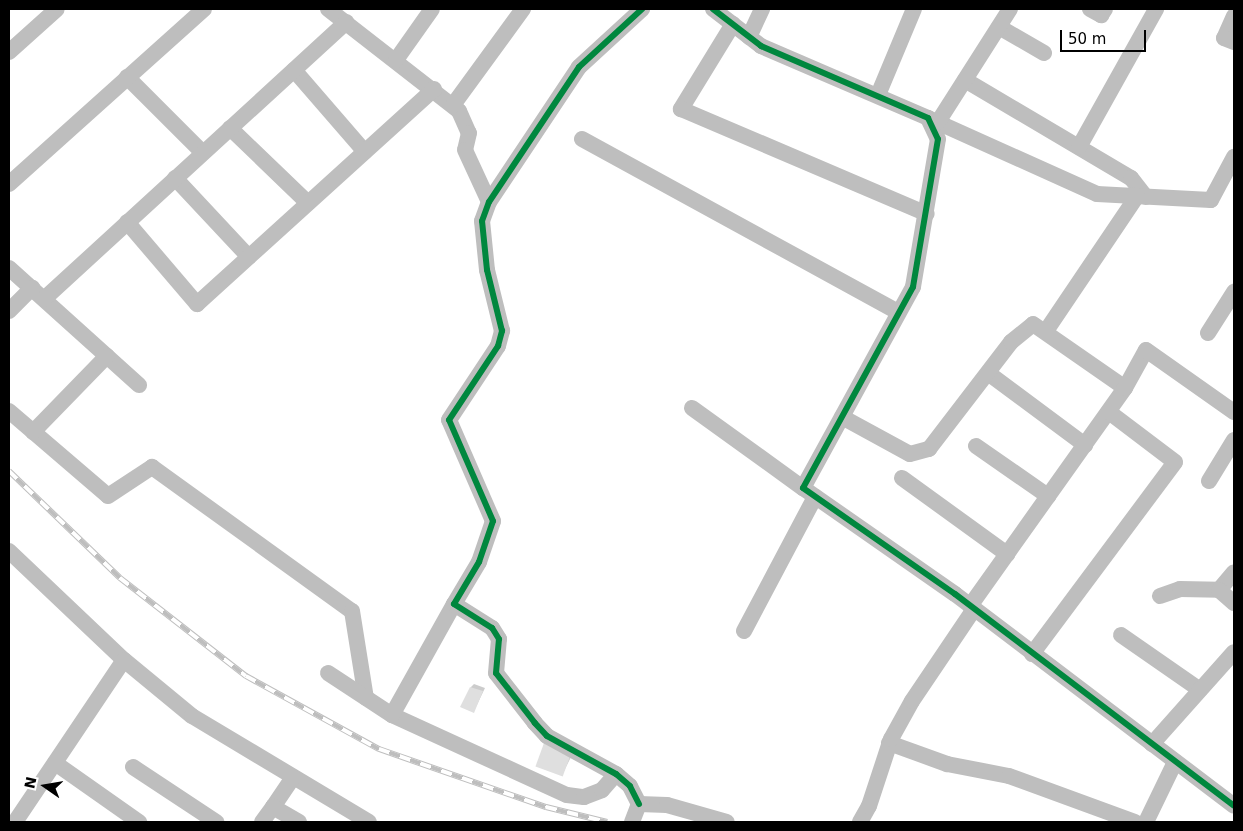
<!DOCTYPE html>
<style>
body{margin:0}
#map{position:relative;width:1243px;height:831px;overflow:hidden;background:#fff;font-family:"DejaVu Sans",sans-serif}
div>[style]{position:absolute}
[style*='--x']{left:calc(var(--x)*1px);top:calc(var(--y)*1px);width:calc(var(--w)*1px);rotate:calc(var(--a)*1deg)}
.shadow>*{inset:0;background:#0003}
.building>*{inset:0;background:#dfdfdf;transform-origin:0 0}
.minor>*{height:16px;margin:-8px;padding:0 8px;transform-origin:8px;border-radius:8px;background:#bebebe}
.rail>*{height:5.5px;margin-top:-2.75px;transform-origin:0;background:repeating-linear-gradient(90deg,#fff 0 11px,#bebebe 0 22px);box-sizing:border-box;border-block:1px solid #bebebe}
.cycleway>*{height:6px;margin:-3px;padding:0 3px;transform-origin:3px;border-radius:3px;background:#00873e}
span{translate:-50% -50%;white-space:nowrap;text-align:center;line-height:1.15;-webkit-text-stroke:5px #fff;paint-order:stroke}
.frame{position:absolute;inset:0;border:10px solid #000;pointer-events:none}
.north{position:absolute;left:20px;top:761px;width:50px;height:50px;-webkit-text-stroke:4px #fff;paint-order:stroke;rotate:283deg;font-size:14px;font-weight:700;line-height:20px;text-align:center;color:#000}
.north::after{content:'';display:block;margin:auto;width:18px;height:22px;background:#000;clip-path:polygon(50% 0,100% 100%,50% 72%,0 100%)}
.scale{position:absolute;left:1060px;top:30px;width:86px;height:22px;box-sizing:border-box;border:2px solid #000;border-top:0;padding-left:6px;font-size:15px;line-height:18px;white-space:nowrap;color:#000;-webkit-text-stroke:4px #fff;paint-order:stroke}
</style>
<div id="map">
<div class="shadow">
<div style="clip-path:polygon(474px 684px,485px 688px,474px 711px,471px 687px)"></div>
<div style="clip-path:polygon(550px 738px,576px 747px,562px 775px)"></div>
</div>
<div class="building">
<div style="clip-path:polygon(470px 687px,483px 691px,474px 713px,460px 707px)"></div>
<div style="left:544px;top:743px;width:29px;height:25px;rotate:20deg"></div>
</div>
<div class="minor">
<div style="--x:328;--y:9;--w:166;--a:37.9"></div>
<div style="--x:459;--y:111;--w:24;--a:66"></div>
<div style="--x:469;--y:133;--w:17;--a:103"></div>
<div style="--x:465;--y:150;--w:57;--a:65.2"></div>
<div style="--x:713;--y:9;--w:61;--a:37.6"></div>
<div style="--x:761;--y:46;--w:182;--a:23.3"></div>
<div style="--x:928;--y:118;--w:23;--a:65"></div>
<div style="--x:938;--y:139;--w:150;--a:99.6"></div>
<div style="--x:913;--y:287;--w:229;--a:118.7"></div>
<div style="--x:803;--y:488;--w:185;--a:34.9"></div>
<div style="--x:955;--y:594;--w:350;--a:37.2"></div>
<div style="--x:1090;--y:9;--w:13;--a:29"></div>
<div style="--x:1101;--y:15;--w:7;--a:-56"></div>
<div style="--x:1234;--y:16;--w:24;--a:114"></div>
<div style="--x:1224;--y:38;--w:11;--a:22"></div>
<div style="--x:733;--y:24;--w:100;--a:121.5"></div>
<div style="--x:681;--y:109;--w:267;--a:23.1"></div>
<div style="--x:999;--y:27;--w:52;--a:30"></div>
<div style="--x:749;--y:37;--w:31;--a:-65"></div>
<div style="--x:9;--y:52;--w:64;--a:-41.9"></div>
<div style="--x:396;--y:60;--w:62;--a:-54.8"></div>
<div style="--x:294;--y:70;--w:108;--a:49.1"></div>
<div style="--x:127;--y:77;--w:107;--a:45"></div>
<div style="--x:965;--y:80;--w:193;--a:30.6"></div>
<div style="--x:1131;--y:178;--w:24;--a:52"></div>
<div style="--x:878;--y:95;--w:93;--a:-67.3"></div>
<div style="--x:453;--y:105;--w:119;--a:-53.9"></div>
<div style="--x:928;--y:118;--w:185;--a:24.2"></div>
<div style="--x:1097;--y:194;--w:114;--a:3"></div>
<div style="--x:1211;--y:200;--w:49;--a:-61.9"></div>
<div style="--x:938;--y:122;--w:134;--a:-57.5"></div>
<div style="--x:230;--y:128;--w:108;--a:43.9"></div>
<div style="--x:582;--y:139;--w:360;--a:28.7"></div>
<div style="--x:1079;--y:147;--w:158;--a:-60.8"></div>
<div style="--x:175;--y:178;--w:108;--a:46.9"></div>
<div style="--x:9;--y:184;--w:262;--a:-41.9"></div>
<div style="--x:127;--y:222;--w:108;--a:49.5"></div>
<div style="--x:197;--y:304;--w:320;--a:-42.2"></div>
<div style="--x:9;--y:268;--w:175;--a:42"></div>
<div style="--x:44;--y:299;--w:410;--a:-42.5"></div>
<div style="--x:9;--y:311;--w:33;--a:-45"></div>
<div style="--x:1046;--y:331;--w:163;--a:-56"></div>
<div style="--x:1208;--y:333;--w:49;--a:-57.6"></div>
<div style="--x:988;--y:373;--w:121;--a:36.6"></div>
<div style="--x:692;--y:408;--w:137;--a:35.8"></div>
<div style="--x:9;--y:411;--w:130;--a:40.6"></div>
<div style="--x:108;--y:496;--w:53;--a:-33.4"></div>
<div style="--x:152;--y:467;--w:246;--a:35.8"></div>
<div style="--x:352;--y:611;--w:88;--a:80.9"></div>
<div style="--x:842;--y:417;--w:77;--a:28.6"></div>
<div style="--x:910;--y:454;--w:20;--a:-15"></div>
<div style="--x:929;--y:449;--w:135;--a:-52.5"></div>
<div style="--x:1011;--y:342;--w:28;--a:-39"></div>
<div style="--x:1033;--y:324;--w:112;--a:34.8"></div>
<div style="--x:33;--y:432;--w:106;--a:-45.8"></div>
<div style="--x:976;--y:446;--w:88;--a:34.8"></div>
<div style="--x:902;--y:478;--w:130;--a:35.9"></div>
<div style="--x:1209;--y:481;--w:48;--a:-58.6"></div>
<div style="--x:9;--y:551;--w:158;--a:43.5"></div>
<div style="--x:124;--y:660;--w:88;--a:39.5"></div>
<div style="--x:192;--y:716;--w:206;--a:30.9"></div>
<div style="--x:1219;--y:590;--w:23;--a:-50"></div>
<div style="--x:1160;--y:596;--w:21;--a:-19"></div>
<div style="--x:1180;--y:589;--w:39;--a:1"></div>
<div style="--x:1219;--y:590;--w:20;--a:41"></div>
<div style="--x:970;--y:606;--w:267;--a:-54.6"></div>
<div style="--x:1125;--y:388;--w:43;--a:-61.1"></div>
<div style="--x:1146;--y:350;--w:108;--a:35.2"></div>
<div style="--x:744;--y:631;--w:152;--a:-62.1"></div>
<div style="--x:1121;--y:635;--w:96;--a:34.8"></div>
<div style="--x:1032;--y:654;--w:239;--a:-53.3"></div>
<div style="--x:1175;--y:462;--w:83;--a:-142.9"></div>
<div style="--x:328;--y:673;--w:77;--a:33.3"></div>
<div style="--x:392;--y:715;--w:192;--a:24.6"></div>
<div style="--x:567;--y:795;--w:17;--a:7"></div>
<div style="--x:584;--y:797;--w:19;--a:-21"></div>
<div style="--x:602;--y:790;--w:21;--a:-49"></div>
<div style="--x:392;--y:715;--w:127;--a:-60.8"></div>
<div style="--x:889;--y:743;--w:62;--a:19.9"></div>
<div style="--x:947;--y:764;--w:63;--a:11"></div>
<div style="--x:1009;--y:776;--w:134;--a:20.1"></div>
<div style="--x:1152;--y:744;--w:123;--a:-48.3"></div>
<div style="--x:55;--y:763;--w:103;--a:35.1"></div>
<div style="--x:133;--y:767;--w:100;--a:33.5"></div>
<div style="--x:639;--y:804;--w:20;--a:-117"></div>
<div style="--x:630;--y:786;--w:18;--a:-139"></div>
<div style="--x:616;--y:774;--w:79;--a:-151.2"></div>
<div style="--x:547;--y:736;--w:18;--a:-133"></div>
<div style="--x:535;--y:723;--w:63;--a:-128"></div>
<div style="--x:496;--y:673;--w:34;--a:-85"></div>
<div style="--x:499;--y:639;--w:13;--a:-122"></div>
<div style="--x:492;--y:628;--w:45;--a:-147.7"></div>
<div style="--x:454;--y:604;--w:49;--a:-59.2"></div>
<div style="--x:479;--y:562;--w:43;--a:-71.1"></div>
<div style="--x:493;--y:521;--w:110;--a:-113.5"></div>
<div style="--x:449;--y:420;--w:89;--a:-56.5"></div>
<div style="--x:498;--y:346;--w:16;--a:-75"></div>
<div style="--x:502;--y:331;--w:63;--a:-103.8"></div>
<div style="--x:487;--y:270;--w:49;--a:-95.8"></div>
<div style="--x:482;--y:221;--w:20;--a:-70"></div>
<div style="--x:489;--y:202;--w:162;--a:-56.3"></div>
<div style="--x:579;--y:67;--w:86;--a:-42.6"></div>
<div style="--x:273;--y:807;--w:36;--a:-56"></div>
<div style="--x:15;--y:822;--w:195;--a:-56.1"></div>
<div style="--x:262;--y:822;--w:19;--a:-54"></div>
<div style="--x:273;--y:807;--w:30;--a:30"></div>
<div style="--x:632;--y:822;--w:19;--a:-69"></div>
<div style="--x:639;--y:804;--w:28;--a:2"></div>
<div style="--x:667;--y:805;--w:62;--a:15.8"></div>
<div style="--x:860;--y:822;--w:18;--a:-61"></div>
<div style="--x:869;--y:806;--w:71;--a:-71.8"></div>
<div style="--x:891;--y:739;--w:43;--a:-61.1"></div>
<div style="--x:912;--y:701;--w:111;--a:-56"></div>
<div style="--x:1146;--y:822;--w:67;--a:-64.2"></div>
</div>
<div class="rail">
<div style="--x:9;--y:471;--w:154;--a:43.9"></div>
<div style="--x:120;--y:578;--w:160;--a:37.9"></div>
<div style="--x:246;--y:676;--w:152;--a:28.8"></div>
<div style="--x:379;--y:749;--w:177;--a:19.2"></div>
<div style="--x:546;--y:807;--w:63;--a:13.8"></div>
</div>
<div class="cycleway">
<div style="--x:713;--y:9;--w:61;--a:37.6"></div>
<div style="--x:761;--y:46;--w:182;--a:23.3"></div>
<div style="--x:928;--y:118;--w:23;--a:65"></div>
<div style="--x:938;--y:139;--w:150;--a:99.6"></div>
<div style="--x:913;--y:287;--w:229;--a:118.7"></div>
<div style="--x:803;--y:488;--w:185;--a:34.9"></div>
<div style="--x:955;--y:594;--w:350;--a:37.2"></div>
<div style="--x:639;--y:804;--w:20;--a:-117"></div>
<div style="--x:630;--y:786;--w:18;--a:-139"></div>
<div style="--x:616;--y:774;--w:79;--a:-151.2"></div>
<div style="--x:547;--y:736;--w:18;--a:-133"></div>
<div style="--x:535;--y:723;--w:63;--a:-128"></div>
<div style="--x:496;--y:673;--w:34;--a:-85"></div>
<div style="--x:499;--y:639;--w:13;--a:-122"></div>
<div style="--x:492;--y:628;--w:45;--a:-147.7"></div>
<div style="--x:454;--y:604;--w:49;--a:-59.2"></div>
<div style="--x:479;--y:562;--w:43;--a:-71.1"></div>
<div style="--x:493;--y:521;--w:110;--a:-113.5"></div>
<div style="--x:449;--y:420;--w:89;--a:-56.5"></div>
<div style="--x:498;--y:346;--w:16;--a:-75"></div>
<div style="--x:502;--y:331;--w:63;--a:-103.8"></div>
<div style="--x:487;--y:270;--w:49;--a:-95.8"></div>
<div style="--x:482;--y:221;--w:20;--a:-70"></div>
<div style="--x:489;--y:202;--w:162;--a:-56.3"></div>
<div style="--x:579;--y:67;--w:86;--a:-42.6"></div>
</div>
<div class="frame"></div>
<div class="north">N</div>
<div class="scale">50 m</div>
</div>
